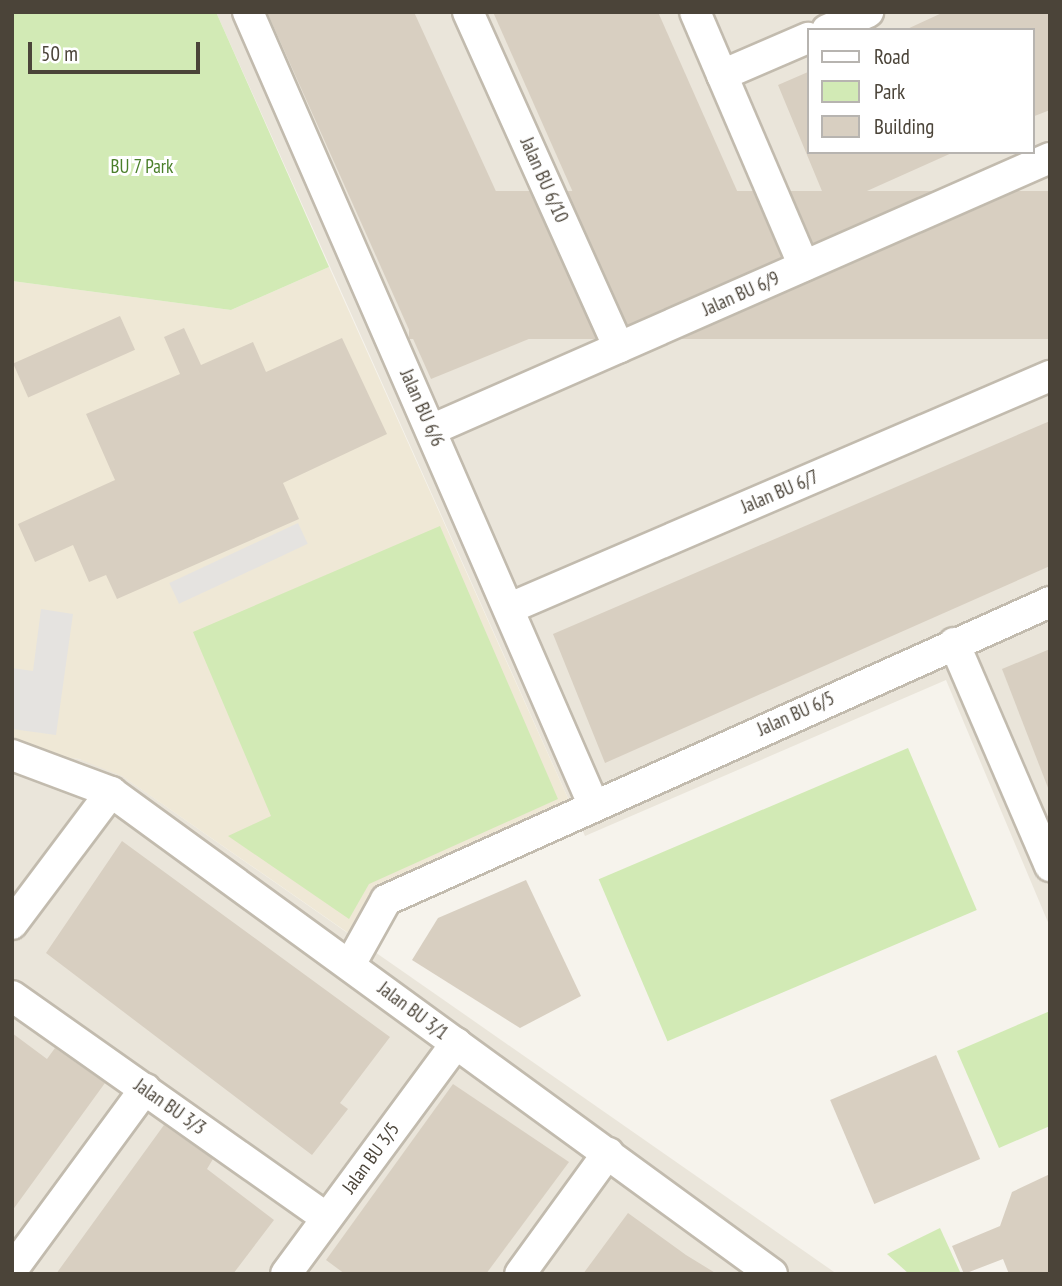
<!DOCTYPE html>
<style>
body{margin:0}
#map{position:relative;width:1062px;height:1286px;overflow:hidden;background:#f6f3ec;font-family:"PT Sans Narrow",sans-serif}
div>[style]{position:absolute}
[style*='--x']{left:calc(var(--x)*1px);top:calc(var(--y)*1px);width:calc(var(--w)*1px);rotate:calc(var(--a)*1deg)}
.residential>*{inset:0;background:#eae5da}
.education>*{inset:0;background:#efe8d6}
.green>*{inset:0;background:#d2eab5;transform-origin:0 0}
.parking>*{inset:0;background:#e5e3e0;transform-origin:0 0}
.building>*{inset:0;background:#d8cfc1;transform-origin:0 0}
.roads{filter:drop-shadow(2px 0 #c2bbae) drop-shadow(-2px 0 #c2bbae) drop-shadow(0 2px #c2bbae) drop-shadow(0 -2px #c2bbae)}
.minor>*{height:30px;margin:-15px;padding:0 15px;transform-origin:15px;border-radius:15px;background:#fff}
span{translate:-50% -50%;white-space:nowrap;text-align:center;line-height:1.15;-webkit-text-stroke:6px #fff;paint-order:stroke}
.park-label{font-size:19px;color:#4a7f2a}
.street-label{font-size:19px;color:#4b4439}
.frame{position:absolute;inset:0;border:14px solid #4b4439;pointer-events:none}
.legend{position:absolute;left:807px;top:28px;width:228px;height:126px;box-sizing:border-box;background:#fff;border:2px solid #b7b4b0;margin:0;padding:9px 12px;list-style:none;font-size:21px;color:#4b4439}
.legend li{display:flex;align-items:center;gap:14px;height:35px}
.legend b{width:35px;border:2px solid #b7b4b0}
.scale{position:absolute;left:28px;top:42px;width:172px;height:32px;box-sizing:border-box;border:4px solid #4b4439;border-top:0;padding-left:9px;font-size:21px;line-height:24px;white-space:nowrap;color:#4b4439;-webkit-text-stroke:5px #fff;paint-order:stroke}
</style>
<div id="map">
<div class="residential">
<div style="clip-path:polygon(evenodd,216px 12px,1050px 12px,1050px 927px,946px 680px,585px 836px,216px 12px,808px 30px,1032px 30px,1032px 152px,808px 152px,808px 30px)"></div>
<div style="clip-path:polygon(12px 744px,108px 766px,837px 1274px,12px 1274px)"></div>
</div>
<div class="education">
<div style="clip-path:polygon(329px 267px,571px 805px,354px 937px,122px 776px,79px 759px,12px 750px,12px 281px,231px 310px)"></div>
</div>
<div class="green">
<div style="clip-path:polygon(12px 12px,216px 12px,329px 267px,231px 310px,12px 281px)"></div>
<div style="clip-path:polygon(440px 526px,558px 799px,369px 884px,349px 919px,228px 836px,271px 816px,193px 632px)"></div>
<div style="left:908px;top:748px;width:176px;height:336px;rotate:67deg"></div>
<div style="clip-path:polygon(1050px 1011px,1050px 1126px,999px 1148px,957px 1051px)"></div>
<div style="clip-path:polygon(940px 1228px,961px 1274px,909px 1274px,887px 1254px)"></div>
</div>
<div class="parking">
<div style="left:298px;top:523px;width:23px;height:142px;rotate:65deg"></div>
<div style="clip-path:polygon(41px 609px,73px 614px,56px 735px,12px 729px,12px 668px,33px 671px)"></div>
</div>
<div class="building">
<div style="clip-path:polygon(267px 12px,414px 12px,558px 327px,431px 379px)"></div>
<div style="clip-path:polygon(493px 12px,658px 12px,761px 245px,626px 312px)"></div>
<div style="clip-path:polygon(944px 12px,1050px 12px,1050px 110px,1032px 117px,1032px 30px,905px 30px)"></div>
<div style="clip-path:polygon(808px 72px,808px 152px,954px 152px,829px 208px,778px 85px)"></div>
<div style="left:1050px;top:191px;width:148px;height:641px;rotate:90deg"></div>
<div style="left:120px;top:316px;width:37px;height:117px;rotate:66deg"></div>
<div style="clip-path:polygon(184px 328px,201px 365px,253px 342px,266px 372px,342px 338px,387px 434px,283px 483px,299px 519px,117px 599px,106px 575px,89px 582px,73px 545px,35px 562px,18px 524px,115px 480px,86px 414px,180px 374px,164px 337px)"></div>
<div style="clip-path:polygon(1050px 421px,1050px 566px,605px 763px,553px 634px)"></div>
<div style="clip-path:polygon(1050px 649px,1050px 793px,1002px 669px)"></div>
<div style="clip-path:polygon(122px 841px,390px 1037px,340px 1103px,348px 1109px,312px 1155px,46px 953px)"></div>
<div style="clip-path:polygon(526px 880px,581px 996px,520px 1028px,412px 960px,438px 918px)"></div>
<div style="clip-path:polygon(12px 1033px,47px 1059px,55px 1048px,105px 1083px,12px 1211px)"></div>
<div style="left:936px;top:1055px;width:113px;height:115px;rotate:67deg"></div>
<div style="clip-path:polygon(453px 1084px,569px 1162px,486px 1274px,345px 1274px,326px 1260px)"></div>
<div style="clip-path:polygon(164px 1125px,213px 1159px,207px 1169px,274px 1220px,233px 1274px,56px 1274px)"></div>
<div style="clip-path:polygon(1050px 1174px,1050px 1274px,1009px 1274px,1003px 1259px,964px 1274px,952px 1246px,1000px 1226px,1012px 1192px)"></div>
<div style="clip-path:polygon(628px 1213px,686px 1255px,717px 1274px,583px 1274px)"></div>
</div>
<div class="roads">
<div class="minor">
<div style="--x:248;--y:12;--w:864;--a:66.46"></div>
<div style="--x:468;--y:12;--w:368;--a:65.8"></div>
<div style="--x:695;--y:12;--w:276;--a:66.8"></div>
<div style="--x:827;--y:30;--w:45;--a:-23.7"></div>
<div style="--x:722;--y:75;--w:94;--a:-23.3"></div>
<div style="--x:431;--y:430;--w:676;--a:-23.72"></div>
<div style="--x:510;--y:608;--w:588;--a:-23.25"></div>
<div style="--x:954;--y:643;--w:243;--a:66.7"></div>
<div style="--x:12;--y:755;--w:106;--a:20.5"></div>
<div style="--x:111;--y:792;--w:818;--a:36.1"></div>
<div style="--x:12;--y:924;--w:165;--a:-53.1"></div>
<div style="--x:351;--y:963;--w:72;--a:-60.9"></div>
<div style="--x:386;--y:900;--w:728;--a:-24.17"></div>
<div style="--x:12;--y:996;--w:385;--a:35.2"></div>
<div style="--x:12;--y:1270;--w:225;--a:-53.7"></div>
<div style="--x:286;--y:1274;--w:287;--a:-53.6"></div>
<div style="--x:520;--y:1274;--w:150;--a:-54"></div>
</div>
</div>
<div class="park-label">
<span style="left:142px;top:167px">BU 7 Park</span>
</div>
<div class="street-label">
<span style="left:544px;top:180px;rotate:66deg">Jalan BU 6/10</span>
<span style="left:741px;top:294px;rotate:-24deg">Jalan BU 6/9</span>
<span style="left:422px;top:408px;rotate:66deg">Jalan BU 6/6</span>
<span style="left:780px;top:492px;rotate:-23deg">Jalan BU 6/7</span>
<span style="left:796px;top:714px;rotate:-24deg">Jalan BU 6/5</span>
<span style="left:413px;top:1011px;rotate:37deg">Jalan BU 3/1</span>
<span style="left:170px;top:1107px;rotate:35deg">Jalan BU 3/3</span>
<span style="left:371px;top:1158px;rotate:-54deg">Jalan BU 3/5</span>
</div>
<div class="frame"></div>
<ul class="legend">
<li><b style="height:9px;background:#fff"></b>Road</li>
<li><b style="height:19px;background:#d2eab5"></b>Park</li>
<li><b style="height:19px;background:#d8cfc1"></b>Building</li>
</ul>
<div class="scale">50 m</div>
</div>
